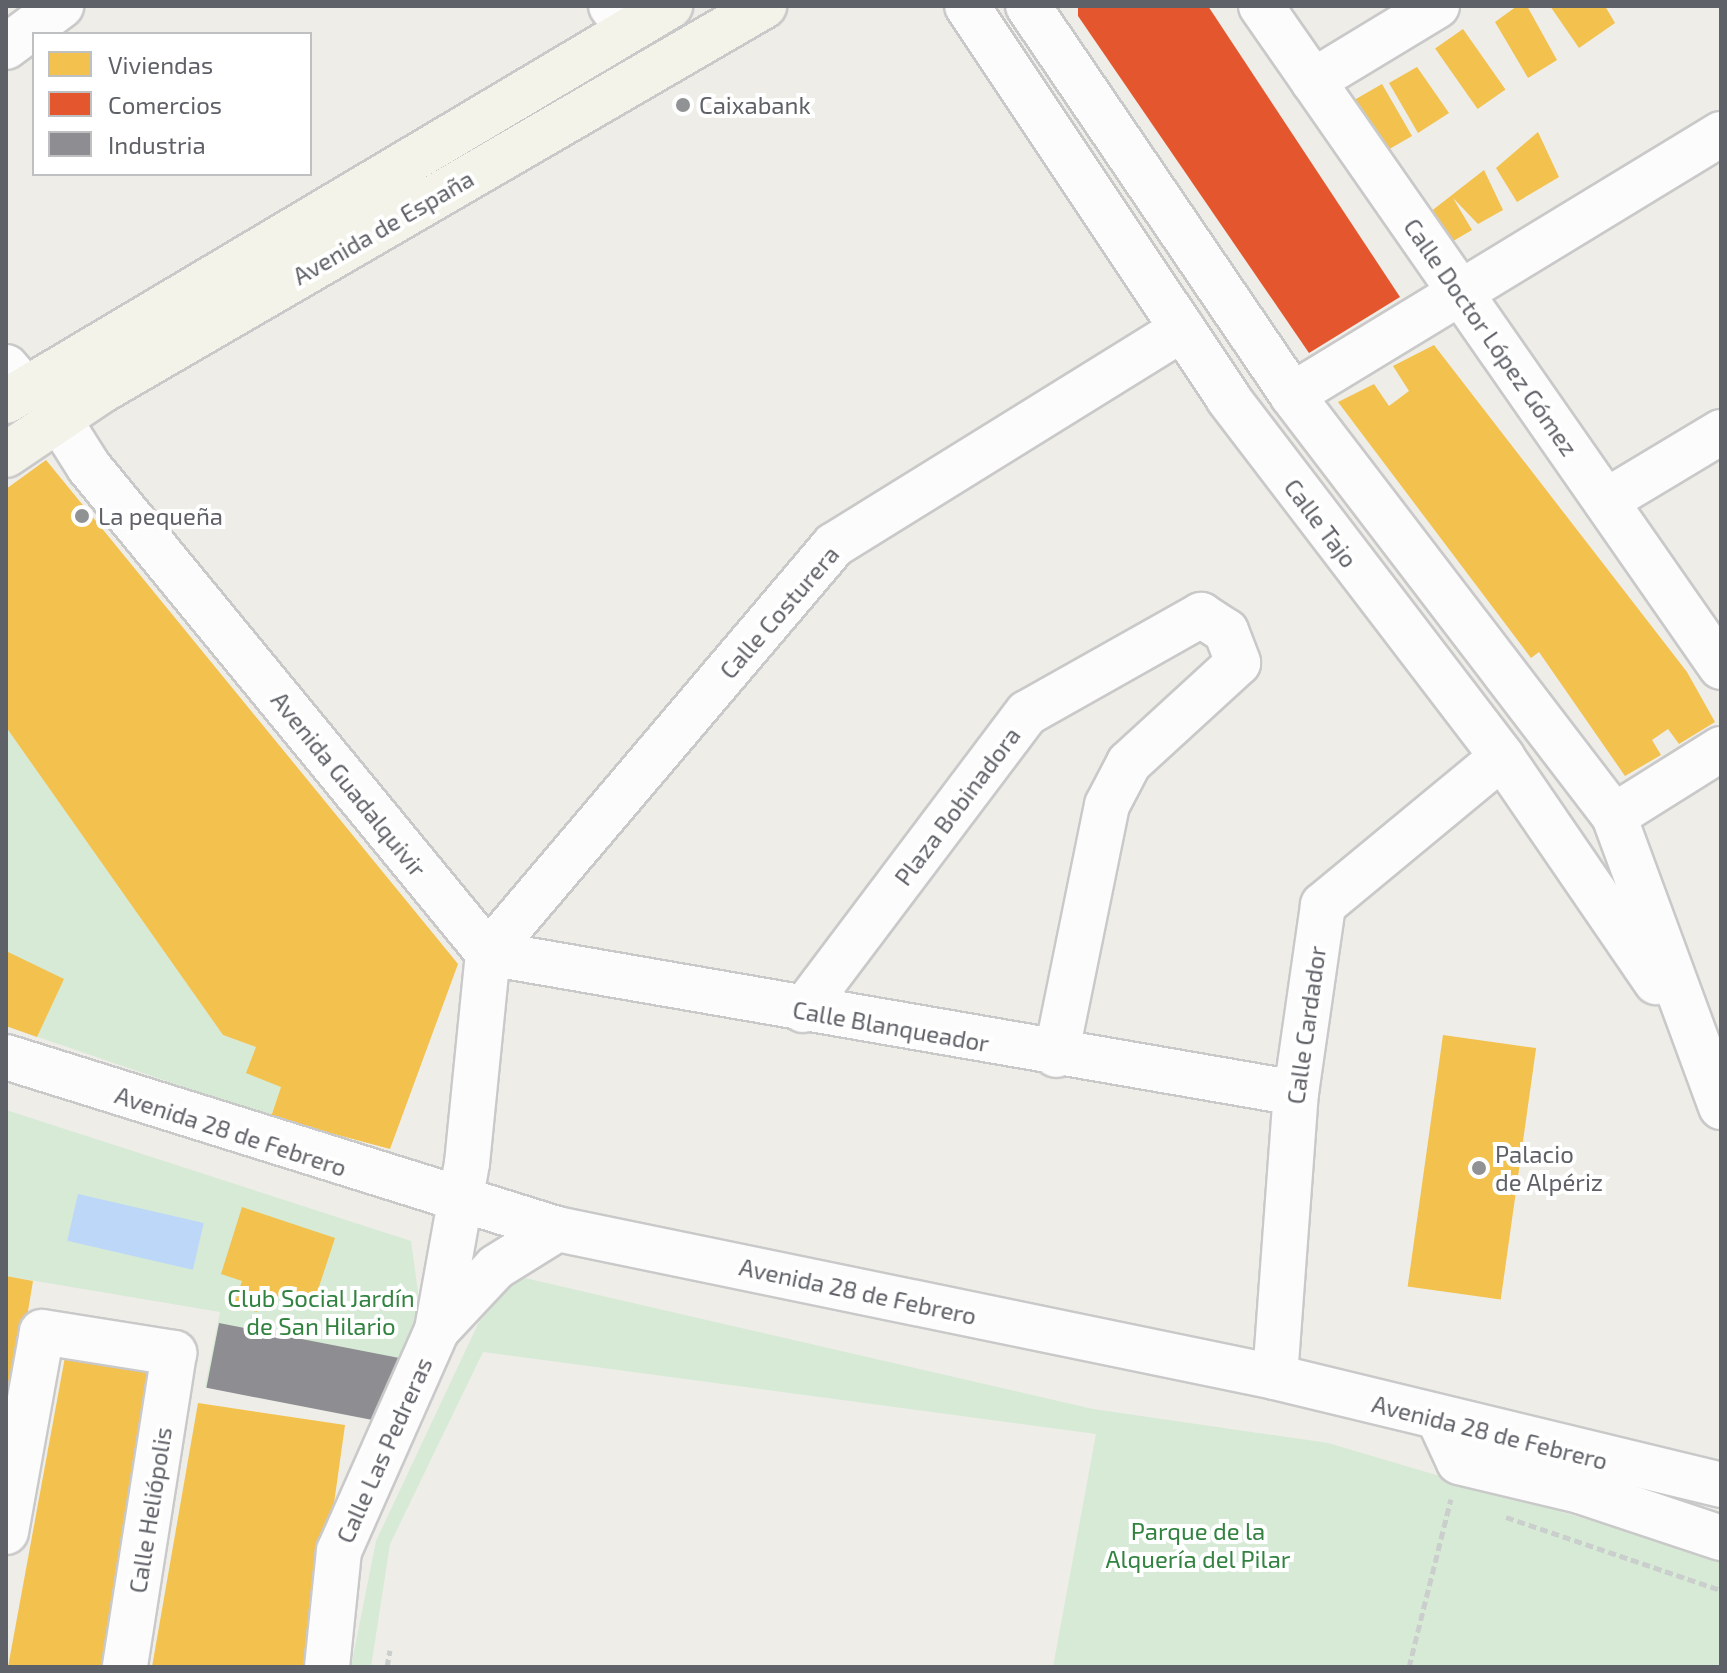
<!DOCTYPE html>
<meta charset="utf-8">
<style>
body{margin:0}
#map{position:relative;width:1727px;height:1673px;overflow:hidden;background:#eeede8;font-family:"Exo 2",sans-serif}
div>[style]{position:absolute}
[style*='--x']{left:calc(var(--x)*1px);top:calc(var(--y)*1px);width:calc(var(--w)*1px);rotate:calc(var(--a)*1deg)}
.green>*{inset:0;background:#d6ead6}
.water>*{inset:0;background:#bcd7f8;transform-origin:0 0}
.homes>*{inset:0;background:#f2c14e;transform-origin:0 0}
.shops>*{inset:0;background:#e4572e}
.industry>*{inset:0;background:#8d8d92;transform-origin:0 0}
.path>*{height:5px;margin-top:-2.5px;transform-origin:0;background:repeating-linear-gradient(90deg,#cacecc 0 8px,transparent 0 12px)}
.roads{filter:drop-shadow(2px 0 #cac9c9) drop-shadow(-2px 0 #cac9c9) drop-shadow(0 2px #cac9c9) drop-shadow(0 -2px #cac9c9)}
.minor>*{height:44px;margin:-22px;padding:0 22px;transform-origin:22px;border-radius:22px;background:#fcfcfc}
.major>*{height:44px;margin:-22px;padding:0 22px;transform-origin:22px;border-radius:22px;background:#f3f3e9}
.dots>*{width:22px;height:22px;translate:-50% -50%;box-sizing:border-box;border:4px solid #fff;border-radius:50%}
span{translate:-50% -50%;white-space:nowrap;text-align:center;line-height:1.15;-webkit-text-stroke:8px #fff;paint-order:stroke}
.poi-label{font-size:24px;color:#5e6167}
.left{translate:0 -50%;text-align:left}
.street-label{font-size:24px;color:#5e6167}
.park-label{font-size:24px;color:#328240}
.frame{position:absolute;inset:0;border:8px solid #5e6167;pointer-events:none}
.legend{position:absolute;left:32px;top:32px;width:280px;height:144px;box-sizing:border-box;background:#fff;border:2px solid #bfc0c2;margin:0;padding:10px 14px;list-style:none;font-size:24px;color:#5e6167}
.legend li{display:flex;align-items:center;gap:16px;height:40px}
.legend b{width:40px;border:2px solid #bfc0c2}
</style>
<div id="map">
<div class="green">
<div style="clip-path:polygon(6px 727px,223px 1035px,256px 1047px,281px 1087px,271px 1117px,6px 1026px)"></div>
<div style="clip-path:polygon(6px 1110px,411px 1241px,424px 1336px,384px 1420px,205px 1387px,220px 1312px,6px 1276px)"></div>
<div style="clip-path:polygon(516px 1276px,1093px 1409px,1328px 1443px,1721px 1559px,1721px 1667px,1053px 1667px,1096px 1434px,483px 1352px,390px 1544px,371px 1667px,351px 1667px,376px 1541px,478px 1324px)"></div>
</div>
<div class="water">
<div style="left:78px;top:1194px;width:129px;height:48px;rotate:13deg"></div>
</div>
<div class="homes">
<div style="clip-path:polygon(1517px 6px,1527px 6px,1557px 60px,1528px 78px,1495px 22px)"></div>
<div style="clip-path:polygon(1550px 6px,1605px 6px,1615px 23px,1579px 48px)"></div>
<div style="left:1463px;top:29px;width:74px;height:34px;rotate:55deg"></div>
<div style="clip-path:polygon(1417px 67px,1449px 113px,1418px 133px,1389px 83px)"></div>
<div style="left:1382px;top:84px;width:60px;height:39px;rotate:60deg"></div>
<div style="clip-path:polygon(1538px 132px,1559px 177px,1517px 202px,1496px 168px)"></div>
<div style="clip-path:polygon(1484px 170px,1503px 210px,1478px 224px,1453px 198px,1472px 230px,1448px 244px,1425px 216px)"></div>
<div style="clip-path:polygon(1434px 345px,1687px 672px,1715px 722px,1679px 744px,1668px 729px,1652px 740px,1661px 755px,1625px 776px,1539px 652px,1531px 658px,1338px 402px,1374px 384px,1389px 406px,1409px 391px,1393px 366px)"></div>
<div style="clip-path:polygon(46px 460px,458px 964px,390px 1149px,271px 1117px,281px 1087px,246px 1073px,256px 1047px,223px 1035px,6px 727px,6px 489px)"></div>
<div style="clip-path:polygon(6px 951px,64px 979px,37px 1037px,6px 1026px)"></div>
<div style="left:1443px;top:1035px;width:94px;height:254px;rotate:8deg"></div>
<div style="clip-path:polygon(242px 1207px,335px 1238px,312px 1308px,264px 1292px,257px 1312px,234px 1305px,242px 1281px,221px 1274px)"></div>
<div style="clip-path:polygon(6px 1276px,33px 1281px,8px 1431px,6px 1431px)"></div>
<div style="clip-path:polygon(152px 1355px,118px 1667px,8px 1667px,65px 1357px)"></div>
<div style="clip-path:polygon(198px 1403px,345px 1425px,311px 1667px,152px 1667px)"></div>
</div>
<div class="shops">
<div style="clip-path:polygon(1078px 6px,1208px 6px,1400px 297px,1309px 353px,1078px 16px)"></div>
</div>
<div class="industry">
<div style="left:219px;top:1323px;width:185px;height:66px;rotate:11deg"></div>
</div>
<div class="path">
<div style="--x:1506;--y:1517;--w:227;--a:18.8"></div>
<div style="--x:387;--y:1667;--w:17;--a:-80"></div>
<div style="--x:1409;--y:1667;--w:173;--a:-76"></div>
</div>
<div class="roads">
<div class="minor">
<div style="--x:611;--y:6;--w:29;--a:52"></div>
<div style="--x:967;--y:6;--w:471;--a:56.3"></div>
<div style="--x:1228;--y:398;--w:452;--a:52.6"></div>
<div style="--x:1502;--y:757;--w:273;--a:55.6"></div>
<div style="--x:1028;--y:6;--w:470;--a:55.8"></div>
<div style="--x:1292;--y:395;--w:530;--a:52.59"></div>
<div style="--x:1614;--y:816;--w:310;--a:69.8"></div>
<div style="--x:1261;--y:6;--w:805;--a:55.17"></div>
<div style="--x:6;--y:47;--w:69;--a:-36.7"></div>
<div style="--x:1313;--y:81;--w:145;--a:-31.2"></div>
<div style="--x:6;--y:367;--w:28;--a:49"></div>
<div style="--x:1292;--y:395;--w:502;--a:-31.32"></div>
<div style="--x:58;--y:418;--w:58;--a:57.7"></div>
<div style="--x:89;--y:467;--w:629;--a:50.61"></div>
<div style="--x:488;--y:953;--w:211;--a:95.7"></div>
<div style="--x:467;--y:1163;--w:170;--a:100.2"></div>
<div style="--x:437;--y:1330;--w:242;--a:113.9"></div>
<div style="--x:339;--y:1551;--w:117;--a:95.9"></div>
<div style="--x:1606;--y:501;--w:134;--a:-31"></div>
<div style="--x:1614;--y:816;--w:126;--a:-32.1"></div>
<div style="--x:488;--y:953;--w:535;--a:-49.7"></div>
<div style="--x:834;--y:545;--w:410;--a:-31.8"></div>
<div style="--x:488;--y:953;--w:820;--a:9.83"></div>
<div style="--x:803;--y:1010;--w:372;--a:-53"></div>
<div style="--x:1027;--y:713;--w:200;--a:-29.4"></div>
<div style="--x:1201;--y:615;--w:30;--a:33"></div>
<div style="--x:1226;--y:631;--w:34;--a:69"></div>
<div style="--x:1238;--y:663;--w:148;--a:137.5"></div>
<div style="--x:1129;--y:763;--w:47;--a:117.6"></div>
<div style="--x:1107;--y:805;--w:255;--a:101.5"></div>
<div style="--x:6;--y:1057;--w:577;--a:17.34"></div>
<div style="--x:557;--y:1229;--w:733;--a:11.65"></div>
<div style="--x:1275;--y:1377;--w:459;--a:13.6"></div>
<div style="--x:437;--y:1330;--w:86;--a:-46.9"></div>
<div style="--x:496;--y:1267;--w:72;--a:-31.9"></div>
<div style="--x:1275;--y:1377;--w:285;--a:-85.8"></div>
<div style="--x:1296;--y:1093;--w:190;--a:-81.8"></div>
<div style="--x:1323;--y:905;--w:232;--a:-39.6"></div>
<div style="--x:1439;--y:1419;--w:47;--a:65.1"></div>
<div style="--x:1459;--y:1462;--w:124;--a:13.5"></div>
<div style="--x:1580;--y:1491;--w:149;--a:18.4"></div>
<div style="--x:6;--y:1532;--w:203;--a:-79.8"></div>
<div style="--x:42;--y:1332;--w:134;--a:9"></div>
<div style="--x:174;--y:1353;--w:318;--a:98.9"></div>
</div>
<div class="major">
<div style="--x:6;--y:401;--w:773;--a:-30.75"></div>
<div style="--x:6;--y:455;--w:115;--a:-34"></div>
<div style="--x:101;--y:391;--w:767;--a:-30.14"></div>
</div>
</div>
<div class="dots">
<div style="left:683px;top:105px;background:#909294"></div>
<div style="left:82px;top:516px;background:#909294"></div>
<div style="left:1479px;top:1168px;background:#909294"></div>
</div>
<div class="poi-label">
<span class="left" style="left:699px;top:105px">Caixabank</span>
<span class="left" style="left:98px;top:516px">La pequeña</span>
<span class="left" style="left:1495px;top:1168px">Palacio<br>de Alpériz</span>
</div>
<div class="street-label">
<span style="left:383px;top:227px;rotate:-30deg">Avenida de España</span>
<span style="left:1491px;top:337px;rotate:55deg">Calle Doctor López Gómez</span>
<span style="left:1321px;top:523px;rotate:53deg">Calle Tajo</span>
<span style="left:779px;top:612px;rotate:-49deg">Calle Costurera</span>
<span style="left:349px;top:784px;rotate:51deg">Avenida Guadalquivir</span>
<span style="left:957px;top:806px;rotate:-53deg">Plaza Bobinadora</span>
<span style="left:1306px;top:1025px;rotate:-82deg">Calle Cardador</span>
<span style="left:891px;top:1026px;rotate:10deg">Calle Blanqueador</span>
<span style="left:231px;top:1131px;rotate:18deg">Avenida 28 de Febrero</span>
<span style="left:858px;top:1291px;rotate:12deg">Avenida 28 de Febrero</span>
<span style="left:1490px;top:1432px;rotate:14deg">Avenida 28 de Febrero</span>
<span style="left:384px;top:1450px;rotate:-66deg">Calle Las Pedreras</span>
<span style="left:150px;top:1510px;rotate:-81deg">Calle Heliópolis</span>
</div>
<div class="park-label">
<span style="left:321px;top:1312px">Club Social Jardín<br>de San Hilario</span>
<span style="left:1198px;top:1545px">Parque de la<br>Alquería del Pilar</span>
</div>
<div class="frame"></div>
<ul class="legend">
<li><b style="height:22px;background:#f2c14e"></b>Viviendas</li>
<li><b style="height:22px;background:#e4572e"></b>Comercios</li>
<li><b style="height:22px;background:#8d8d92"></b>Industria</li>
</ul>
</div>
